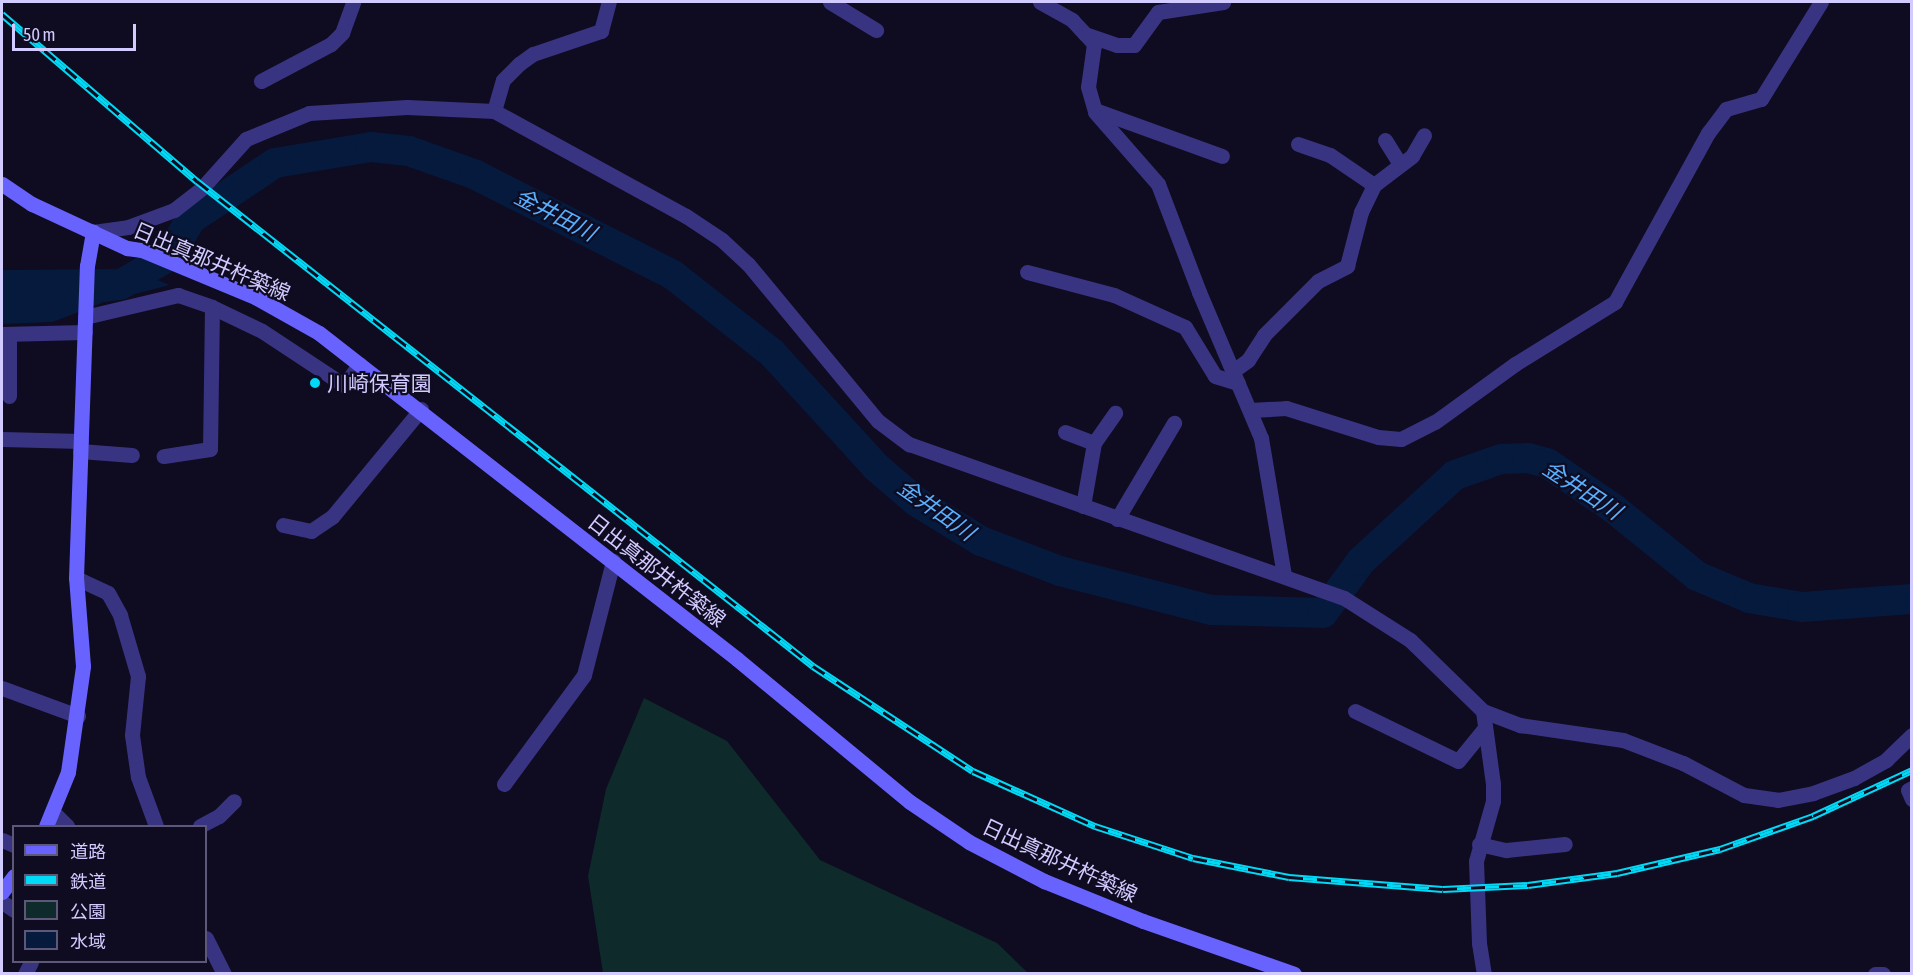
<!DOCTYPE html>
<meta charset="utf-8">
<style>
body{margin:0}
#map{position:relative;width:1913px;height:975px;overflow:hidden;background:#0f0b20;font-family:"Asap Condensed","Noto Sans JP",sans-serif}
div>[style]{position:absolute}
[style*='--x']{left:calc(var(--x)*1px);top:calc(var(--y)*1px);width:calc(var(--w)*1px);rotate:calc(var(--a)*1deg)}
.green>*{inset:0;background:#0e2a2a}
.water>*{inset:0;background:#061a3e}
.river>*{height:30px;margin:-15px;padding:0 15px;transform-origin:15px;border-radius:15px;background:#061a3e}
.street>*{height:15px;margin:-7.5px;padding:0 7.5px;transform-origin:7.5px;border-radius:7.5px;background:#383482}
.secondary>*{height:15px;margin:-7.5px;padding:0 7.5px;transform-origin:7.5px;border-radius:7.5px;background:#6862ff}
.rail>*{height:7px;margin-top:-3.5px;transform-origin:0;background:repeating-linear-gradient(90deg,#0f0b20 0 14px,#00daf6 0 28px);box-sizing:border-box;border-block:2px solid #00daf6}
.dots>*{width:16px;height:16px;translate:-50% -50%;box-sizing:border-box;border:3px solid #0f0b20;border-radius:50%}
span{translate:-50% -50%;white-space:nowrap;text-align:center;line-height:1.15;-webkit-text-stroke:4.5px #0f0b20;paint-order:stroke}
.street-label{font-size:21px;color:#d1cbff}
.poi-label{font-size:21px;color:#d1cbff}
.left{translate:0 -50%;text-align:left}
.water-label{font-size:22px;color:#59b0ff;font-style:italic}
.frame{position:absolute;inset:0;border:3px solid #d1cbff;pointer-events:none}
.legend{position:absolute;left:12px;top:825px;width:195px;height:138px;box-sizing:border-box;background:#0f0b20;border:2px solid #5d5879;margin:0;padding:8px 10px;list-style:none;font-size:18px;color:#d1cbff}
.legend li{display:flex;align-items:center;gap:12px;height:30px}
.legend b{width:30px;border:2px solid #5d5879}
.scale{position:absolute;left:12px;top:24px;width:124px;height:27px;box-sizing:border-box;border:3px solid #d1cbff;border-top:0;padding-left:8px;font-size:18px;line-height:21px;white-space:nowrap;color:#d1cbff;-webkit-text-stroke:4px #0f0b20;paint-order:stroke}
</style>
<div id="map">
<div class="green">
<div style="clip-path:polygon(644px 698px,727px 741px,820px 860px,997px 943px,1028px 973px,603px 973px,588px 876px,606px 789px)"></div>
</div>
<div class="water">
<div style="clip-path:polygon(130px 269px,170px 285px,104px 302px,53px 322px,2px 324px,2px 270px)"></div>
</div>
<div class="river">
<div style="--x:103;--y:287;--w:17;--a:-7"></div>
<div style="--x:120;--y:285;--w:57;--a:-30.6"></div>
<div style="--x:169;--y:256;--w:43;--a:-59.3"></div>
<div style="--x:191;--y:219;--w:101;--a:-33.7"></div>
<div style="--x:275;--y:163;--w:97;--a:-9.5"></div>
<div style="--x:371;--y:147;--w:38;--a:6"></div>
<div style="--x:409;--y:151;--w:69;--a:19.5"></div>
<div style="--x:474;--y:174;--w:223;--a:26.9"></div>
<div style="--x:673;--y:275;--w:126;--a:38.2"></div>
<div style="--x:772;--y:353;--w:154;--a:47.6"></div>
<div style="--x:876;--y:467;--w:54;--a:40.5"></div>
<div style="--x:917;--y:502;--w:75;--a:31.4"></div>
<div style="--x:981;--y:541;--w:85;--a:20.8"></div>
<div style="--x:1060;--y:571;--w:156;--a:14.5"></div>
<div style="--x:1211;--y:610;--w:112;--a:1.5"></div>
<div style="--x:1323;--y:613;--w:64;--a:-53.8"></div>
<div style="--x:1361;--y:561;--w:127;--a:-42.5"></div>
<div style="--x:1455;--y:475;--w:49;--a:-19.2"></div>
<div style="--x:1501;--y:459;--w:27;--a:-2"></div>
<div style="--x:1528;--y:458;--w:20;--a:15"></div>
<div style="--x:1547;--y:463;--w:80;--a:34.3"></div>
<div style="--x:1613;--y:508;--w:108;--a:39"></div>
<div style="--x:1697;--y:576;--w:56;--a:22.9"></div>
<div style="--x:1749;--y:598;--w:54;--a:9.6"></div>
<div style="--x:1802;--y:607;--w:110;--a:-4.2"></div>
</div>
<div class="street">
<div style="--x:830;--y:2;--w:54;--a:31.3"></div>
<div style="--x:1040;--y:2;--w:37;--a:29"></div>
<div style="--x:1072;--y:20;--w:33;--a:47"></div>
<div style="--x:1094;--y:44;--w:43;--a:97.9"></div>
<div style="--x:1088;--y:87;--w:26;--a:74"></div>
<div style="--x:1095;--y:112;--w:96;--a:48.8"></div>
<div style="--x:1158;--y:184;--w:116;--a:69.2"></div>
<div style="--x:1199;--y:292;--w:159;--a:67"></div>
<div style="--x:1261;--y:438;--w:139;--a:80.5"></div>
<div style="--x:1085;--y:34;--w:34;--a:19"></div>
<div style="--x:1117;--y:45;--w:17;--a:0"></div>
<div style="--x:1134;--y:45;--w:41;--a:-54"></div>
<div style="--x:1158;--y:12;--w:66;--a:-8.7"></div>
<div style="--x:261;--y:81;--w:79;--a:-27.9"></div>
<div style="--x:331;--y:44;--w:16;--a:-45"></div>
<div style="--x:342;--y:33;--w:33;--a:-70"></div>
<div style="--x:1095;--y:110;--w:135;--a:19.9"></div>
<div style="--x:494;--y:111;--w:32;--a:-74"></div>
<div style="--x:503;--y:80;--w:23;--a:-45"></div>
<div style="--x:519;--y:64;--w:17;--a:-36"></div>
<div style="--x:533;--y:54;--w:72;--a:-18.7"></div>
<div style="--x:601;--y:31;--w:30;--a:-75"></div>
<div style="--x:1385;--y:140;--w:28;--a:58"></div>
<div style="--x:1298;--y:144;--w:34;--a:19"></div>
<div style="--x:1330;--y:155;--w:53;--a:34.3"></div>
<div style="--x:93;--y:232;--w:35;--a:-8"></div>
<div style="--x:128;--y:227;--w:49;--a:-20.3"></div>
<div style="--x:174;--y:210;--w:36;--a:-38"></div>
<div style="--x:202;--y:188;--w:66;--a:-48.1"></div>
<div style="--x:246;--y:139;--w:68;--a:-22.4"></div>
<div style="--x:309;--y:113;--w:98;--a:-3.5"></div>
<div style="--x:407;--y:107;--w:87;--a:2.6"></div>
<div style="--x:494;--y:111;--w:219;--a:28.7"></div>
<div style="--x:686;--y:216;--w:43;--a:33.7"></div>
<div style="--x:722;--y:240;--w:35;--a:43"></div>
<div style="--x:748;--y:264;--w:204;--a:50.4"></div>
<div style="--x:878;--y:421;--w:39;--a:37"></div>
<div style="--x:909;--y:444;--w:461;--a:19.5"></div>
<div style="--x:1344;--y:598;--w:78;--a:32.5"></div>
<div style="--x:1410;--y:640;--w:102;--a:44.2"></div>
<div style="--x:1483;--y:711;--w:40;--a:21"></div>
<div style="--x:1520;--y:725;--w:104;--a:8.3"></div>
<div style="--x:1623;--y:740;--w:64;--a:21"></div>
<div style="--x:1683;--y:763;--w:69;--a:27.7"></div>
<div style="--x:1744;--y:795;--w:34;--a:8"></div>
<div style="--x:1778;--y:800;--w:36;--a:-11"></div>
<div style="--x:1813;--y:793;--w:44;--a:-20.1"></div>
<div style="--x:1854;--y:778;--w:37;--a:-29"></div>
<div style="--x:1886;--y:760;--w:36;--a:-44"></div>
<div style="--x:1027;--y:272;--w:90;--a:14.8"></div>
<div style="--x:1114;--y:295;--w:78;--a:24.3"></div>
<div style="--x:1185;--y:327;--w:57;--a:58.5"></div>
<div style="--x:1215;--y:376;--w:24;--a:17"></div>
<div style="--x:212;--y:307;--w:55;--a:25.6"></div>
<div style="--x:262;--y:331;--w:98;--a:33.4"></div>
<div style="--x:344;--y:385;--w:26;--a:-53"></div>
<div style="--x:85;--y:317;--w:96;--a:-13.3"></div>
<div style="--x:178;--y:295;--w:36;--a:19"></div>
<div style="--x:212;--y:307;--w:142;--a:90.8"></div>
<div style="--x:210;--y:449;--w:47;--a:171.3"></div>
<div style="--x:2;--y:334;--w:83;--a:-1.4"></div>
<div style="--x:1233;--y:371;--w:19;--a:-36"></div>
<div style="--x:1248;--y:360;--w:30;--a:-57"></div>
<div style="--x:1264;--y:335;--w:76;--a:-45"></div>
<div style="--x:1318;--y:281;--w:33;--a:-27"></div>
<div style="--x:1347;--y:266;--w:56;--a:-75.5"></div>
<div style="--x:1361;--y:212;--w:30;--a:-64"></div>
<div style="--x:1374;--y:185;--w:48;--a:-37.3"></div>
<div style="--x:1412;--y:156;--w:24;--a:-60"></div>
<div style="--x:9;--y:396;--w:62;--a:-90"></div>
<div style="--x:1250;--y:410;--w:36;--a:-3"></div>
<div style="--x:1286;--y:408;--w:96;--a:17.5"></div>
<div style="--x:1378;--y:437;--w:23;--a:5"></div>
<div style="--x:1401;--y:439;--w:38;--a:-27"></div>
<div style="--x:1435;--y:422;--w:99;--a:-35.9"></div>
<div style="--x:1515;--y:364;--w:118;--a:-31.8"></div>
<div style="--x:1615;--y:302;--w:193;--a:-61.2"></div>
<div style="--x:1708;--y:133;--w:30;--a:-53"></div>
<div style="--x:1726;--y:109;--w:36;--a:-16"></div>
<div style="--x:1761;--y:99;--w:114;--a:-58.3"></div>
<div style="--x:1065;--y:432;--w:31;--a:21"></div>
<div style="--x:2;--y:439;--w:79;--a:1.5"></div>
<div style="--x:80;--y:451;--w:52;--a:4.4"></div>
<div style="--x:1083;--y:506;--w:64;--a:-80.1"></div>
<div style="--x:1094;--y:443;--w:37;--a:-55"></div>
<div style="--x:1117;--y:519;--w:112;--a:-59.3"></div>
<div style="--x:283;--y:525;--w:29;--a:12"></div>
<div style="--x:311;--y:531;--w:25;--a:-34"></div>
<div style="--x:332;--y:517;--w:140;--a:-50.5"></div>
<div style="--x:76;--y:578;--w:35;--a:25"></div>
<div style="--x:108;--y:593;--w:25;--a:61"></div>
<div style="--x:120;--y:615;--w:64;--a:73.6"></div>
<div style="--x:138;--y:676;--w:59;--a:95.8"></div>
<div style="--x:132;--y:735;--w:42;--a:81.9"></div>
<div style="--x:138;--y:777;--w:52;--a:69.8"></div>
<div style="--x:2;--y:688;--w:81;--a:20.2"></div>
<div style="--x:1355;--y:711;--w:114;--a:25.9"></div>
<div style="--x:1458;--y:761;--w:41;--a:-50.9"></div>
<div style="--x:1483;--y:711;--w:74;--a:82.2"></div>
<div style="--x:1493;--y:784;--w:17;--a:90"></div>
<div style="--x:1493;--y:801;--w:62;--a:105.8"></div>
<div style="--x:1476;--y:861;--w:82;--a:87.9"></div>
<div style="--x:1479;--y:943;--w:31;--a:81"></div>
<div style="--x:504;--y:784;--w:135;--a:-53.7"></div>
<div style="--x:584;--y:675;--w:118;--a:-75.7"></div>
<div style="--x:1912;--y:788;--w:4;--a:153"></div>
<div style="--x:1908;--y:790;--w:10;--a:66"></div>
<div style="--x:53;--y:812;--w:20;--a:45"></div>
<div style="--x:200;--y:826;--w:21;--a:-28"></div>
<div style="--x:219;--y:816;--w:21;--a:-45"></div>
<div style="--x:2;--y:840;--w:13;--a:23"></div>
<div style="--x:1479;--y:844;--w:28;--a:13"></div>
<div style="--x:1506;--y:850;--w:59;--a:-5.8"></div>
<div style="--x:2;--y:902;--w:14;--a:34"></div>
<div style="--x:206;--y:938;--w:40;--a:63.4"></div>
<div style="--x:25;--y:974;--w:13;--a:-63"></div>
<div style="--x:1875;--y:974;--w:8;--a:0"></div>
</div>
<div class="secondary">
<div style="--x:2;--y:184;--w:36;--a:34"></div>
<div style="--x:32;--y:204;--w:105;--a:24.9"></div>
<div style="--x:127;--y:248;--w:15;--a:8"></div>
<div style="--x:142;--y:250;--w:122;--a:22.6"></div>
<div style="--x:255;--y:297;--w:73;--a:29.4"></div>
<div style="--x:319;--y:333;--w:530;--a:37.95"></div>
<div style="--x:737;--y:659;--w:224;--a:39.6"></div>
<div style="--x:910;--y:802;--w:71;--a:34.1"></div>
<div style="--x:969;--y:842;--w:85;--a:27.5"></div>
<div style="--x:1044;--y:881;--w:107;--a:22"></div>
<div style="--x:1143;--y:921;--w:160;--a:19.3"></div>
<div style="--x:46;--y:826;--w:58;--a:-67.8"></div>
<div style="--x:68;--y:772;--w:107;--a:-81.9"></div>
<div style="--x:83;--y:666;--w:88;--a:-94.5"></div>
<div style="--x:76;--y:578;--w:312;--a:-88"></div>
<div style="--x:87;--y:266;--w:35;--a:-80"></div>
<div style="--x:2;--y:892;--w:20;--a:-53"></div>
</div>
<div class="rail">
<div style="--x:2;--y:14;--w:257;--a:40.6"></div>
<div style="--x:197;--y:181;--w:784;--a:38.21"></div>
<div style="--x:813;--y:666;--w:191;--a:33.3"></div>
<div style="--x:973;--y:771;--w:134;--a:24.3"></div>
<div style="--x:1095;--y:826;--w:103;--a:18.1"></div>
<div style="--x:1193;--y:858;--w:98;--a:11.2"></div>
<div style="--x:1289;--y:877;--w:154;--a:4.5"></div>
<div style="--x:1443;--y:889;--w:85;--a:-2.7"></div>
<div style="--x:1528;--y:885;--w:90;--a:-7.7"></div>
<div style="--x:1617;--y:873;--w:106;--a:-13.1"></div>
<div style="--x:1720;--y:849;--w:99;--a:-19.5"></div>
<div style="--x:1813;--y:816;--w:109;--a:-24.9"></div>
</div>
<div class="dots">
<div style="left:315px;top:383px;background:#00daf6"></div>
</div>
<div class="street-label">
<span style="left:212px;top:261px;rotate:23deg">日出真那井杵築線</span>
<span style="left:657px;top:570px;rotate:38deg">日出真那井杵築線</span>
<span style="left:1060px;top:860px;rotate:25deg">日出真那井杵築線</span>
</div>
<div class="poi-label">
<span class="left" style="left:327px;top:383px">川崎保育園</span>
</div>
<div class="water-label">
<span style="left:555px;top:215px;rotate:27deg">金井田川</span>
<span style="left:1582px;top:490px;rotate:33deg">金井田川</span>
<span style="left:936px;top:510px;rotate:35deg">金井田川</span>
</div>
<div class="frame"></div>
<ul class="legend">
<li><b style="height:8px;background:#6862ff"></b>道路</li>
<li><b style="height:8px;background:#00daf6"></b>鉄道</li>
<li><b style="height:16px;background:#0e2a2a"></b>公園</li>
<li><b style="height:16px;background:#061a3e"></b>水域</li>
</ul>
<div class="scale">50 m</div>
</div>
